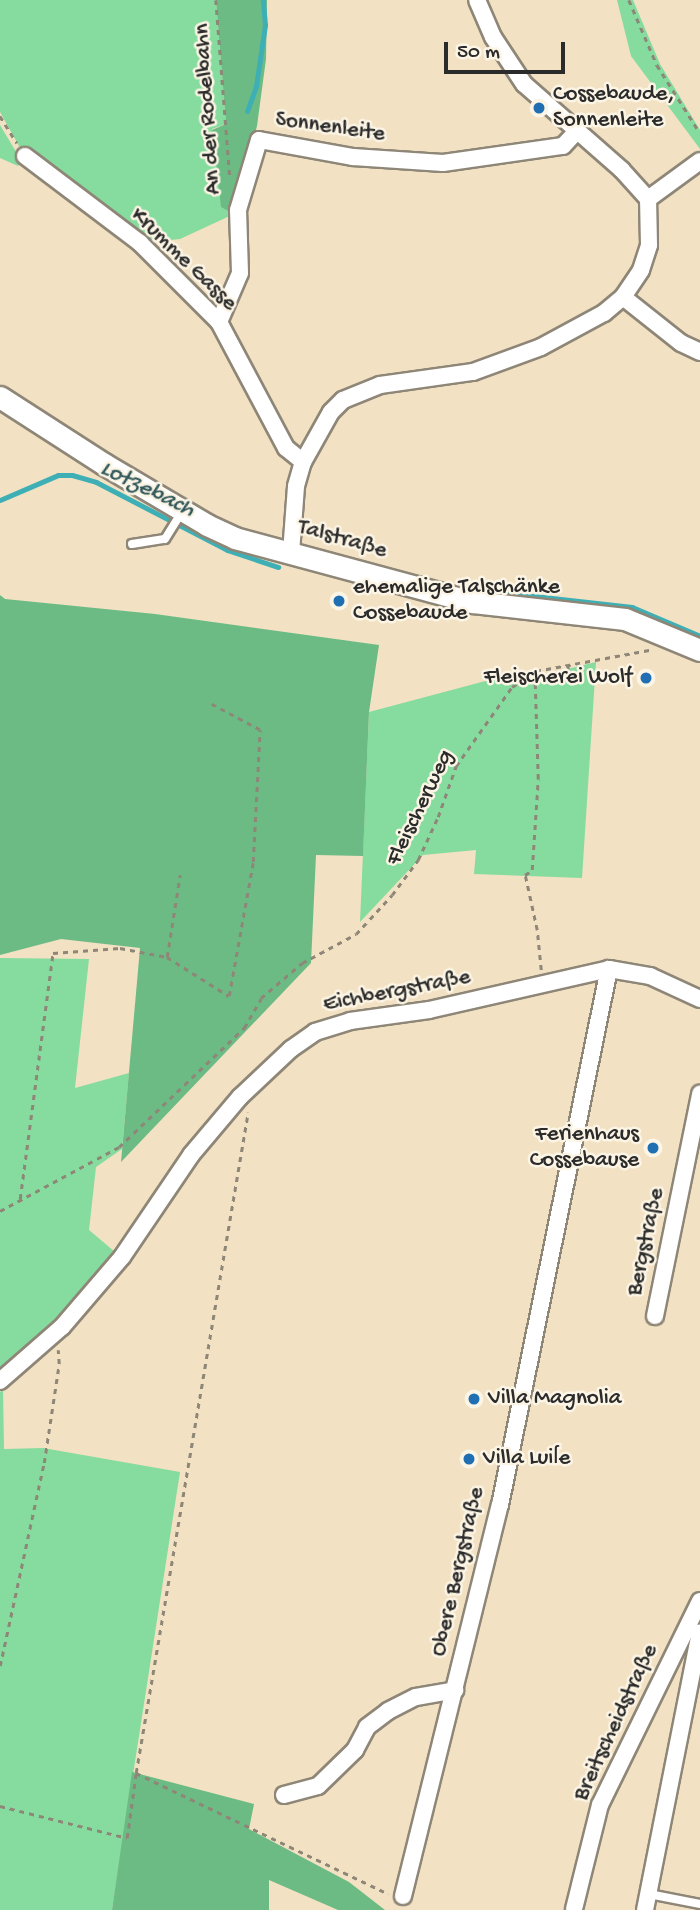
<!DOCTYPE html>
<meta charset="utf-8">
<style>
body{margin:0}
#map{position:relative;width:700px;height:1910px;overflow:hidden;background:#f2e1c3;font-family:"Gochi Hand",sans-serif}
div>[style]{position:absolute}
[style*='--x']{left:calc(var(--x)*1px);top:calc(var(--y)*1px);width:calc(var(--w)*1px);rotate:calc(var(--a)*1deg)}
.green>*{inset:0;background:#86db9e}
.forest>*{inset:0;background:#6cbb85}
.stream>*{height:5px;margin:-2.5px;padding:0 2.5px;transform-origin:2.5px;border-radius:2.5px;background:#3eafb5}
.path>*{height:2.5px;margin-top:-1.25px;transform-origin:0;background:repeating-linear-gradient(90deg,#8e8677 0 5px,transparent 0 10px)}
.roads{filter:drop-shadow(2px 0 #8e8677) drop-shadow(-2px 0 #8e8677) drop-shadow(0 2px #8e8677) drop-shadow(0 -2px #8e8677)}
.lane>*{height:8px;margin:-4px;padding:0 4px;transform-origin:4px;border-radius:4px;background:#fff}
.street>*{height:16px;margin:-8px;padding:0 8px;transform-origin:8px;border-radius:8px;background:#fff}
.secondary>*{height:21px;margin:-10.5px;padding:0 10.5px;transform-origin:10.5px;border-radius:10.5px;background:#fff}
.dots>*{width:19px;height:19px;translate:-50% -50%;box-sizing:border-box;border:4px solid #fcf5e5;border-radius:50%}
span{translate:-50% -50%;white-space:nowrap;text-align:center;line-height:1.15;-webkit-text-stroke:5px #fcf5e5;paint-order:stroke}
.poi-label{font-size:23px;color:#2b2b2b}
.left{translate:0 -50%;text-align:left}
.right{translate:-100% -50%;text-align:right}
.street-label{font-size:23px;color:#2b2b2b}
.water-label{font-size:24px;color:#32595b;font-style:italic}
.scale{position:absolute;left:444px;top:42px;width:121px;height:32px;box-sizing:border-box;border:4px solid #2b2b2b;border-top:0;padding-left:9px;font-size:21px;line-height:24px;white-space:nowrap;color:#2b2b2b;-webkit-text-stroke:5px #fcf5e5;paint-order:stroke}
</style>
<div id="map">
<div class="green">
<div style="clip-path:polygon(0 0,216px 0,226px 124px,212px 129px,234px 214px,180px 239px,140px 243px,25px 157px,18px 166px,0 158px,0 125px,18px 155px,24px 155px,0 112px)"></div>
<div style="clip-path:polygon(617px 0,633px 0,660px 64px,700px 130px,700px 149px,631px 56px)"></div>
<div style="clip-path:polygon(596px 662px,582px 878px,474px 874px,476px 850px,423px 855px,360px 922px,369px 712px,508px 675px,535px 677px)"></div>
<div style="clip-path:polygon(0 958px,89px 959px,75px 1088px,129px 1073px,122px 1149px,96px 1167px,89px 1230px,115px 1252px,61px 1319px,0 1371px)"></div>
<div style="clip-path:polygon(3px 1389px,4px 1449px,43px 1448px,180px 1472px,112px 1910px,0 1910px,0 1392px)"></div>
</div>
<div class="forest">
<div style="clip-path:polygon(216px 0,267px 0,266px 59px,257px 126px,234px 214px,221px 207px,212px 130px,226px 124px)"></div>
<div style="clip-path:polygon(0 595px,5px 599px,155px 614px,379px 645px,369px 712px,363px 856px,316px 855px,311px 963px,121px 1162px,140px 948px,61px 939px,0 955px)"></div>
<div style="clip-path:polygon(132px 1772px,254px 1804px,249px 1829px,349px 1882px,385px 1910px,338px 1910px,269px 1880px,269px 1910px,112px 1910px)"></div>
</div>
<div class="stream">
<div style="--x:247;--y:111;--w:27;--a:-70"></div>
<div style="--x:256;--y:86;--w:62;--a:-81.6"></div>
<div style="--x:265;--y:25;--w:25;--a:-95"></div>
<div style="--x:0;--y:500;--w:63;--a:-23.3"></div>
<div style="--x:58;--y:475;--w:14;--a:0"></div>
<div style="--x:72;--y:475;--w:25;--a:16"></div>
<div style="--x:96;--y:482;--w:148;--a:27.4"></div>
<div style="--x:227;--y:550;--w:54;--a:18.4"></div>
<div style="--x:480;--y:590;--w:153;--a:6.4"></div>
<div style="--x:632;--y:607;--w:74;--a:23.1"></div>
</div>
<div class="path">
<div style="--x:216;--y:0;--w:179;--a:85.5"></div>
<div style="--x:629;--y:0;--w:71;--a:66.7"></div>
<div style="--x:657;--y:65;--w:80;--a:57.7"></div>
<div style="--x:0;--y:116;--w:32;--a:58"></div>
<div style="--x:167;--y:957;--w:83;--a:-81"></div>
<div style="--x:541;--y:970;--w:40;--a:-95.7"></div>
<div style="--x:537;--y:930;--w:56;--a:-102.3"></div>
<div style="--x:525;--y:875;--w:9;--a:-36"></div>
<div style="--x:532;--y:870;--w:91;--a:-86.2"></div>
<div style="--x:538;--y:779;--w:98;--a:-91.8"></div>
<div style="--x:535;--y:681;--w:9;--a:-27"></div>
<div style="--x:543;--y:677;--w:24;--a:7"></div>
<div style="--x:567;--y:680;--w:16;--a:-86"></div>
<div style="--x:20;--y:1199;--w:248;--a:-82.4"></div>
<div style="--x:53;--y:953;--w:67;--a:-4.3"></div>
<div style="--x:120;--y:948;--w:48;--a:10.8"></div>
<div style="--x:167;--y:957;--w:73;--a:32.2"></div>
<div style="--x:229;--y:996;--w:136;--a:-79.8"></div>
<div style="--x:253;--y:862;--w:132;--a:-87"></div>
<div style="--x:260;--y:730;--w:55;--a:-152"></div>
<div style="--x:0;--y:1211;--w:135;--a:-28.3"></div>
<div style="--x:119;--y:1147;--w:173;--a:-43.6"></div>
<div style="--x:244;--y:1028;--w:34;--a:-60"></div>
<div style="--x:261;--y:998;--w:54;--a:-40.5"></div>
<div style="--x:302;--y:963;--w:61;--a:-28.2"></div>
<div style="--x:356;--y:934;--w:53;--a:-47.3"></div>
<div style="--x:392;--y:895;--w:44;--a:-53.4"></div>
<div style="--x:418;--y:860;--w:47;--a:-65.1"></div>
<div style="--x:438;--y:817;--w:54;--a:-70.6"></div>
<div style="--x:456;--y:766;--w:97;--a:-54.7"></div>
<div style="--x:512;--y:687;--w:29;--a:-34"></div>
<div style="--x:536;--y:671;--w:115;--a:-10.5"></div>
<div style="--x:0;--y:1666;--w:208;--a:-77.8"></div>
<div style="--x:44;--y:1463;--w:100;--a:-81.4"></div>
<div style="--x:59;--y:1364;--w:14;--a:-94"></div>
<div style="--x:136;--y:1773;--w:670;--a:-80.38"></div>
<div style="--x:0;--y:1806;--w:131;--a:14.1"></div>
<div style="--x:127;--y:1838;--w:66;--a:-82.1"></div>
<div style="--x:136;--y:1773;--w:280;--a:25.6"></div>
</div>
<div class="roads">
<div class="lane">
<div style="--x:132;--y:544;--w:33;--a:-9"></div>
<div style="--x:165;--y:539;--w:31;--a:-58"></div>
<div style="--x:649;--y:1894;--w:52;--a:11.1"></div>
</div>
<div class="street">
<div style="--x:25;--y:156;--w:144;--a:37.1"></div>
<div style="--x:140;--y:243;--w:112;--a:45"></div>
<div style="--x:219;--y:322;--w:143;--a:62"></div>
<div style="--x:286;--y:448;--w:22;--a:39"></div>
<div style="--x:648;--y:199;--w:64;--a:-36.2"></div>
<div style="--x:623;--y:297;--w:74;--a:38.4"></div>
<div style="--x:681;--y:343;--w:21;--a:25"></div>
<div style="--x:219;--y:322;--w:53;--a:-66.8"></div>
<div style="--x:240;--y:273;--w:63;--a:-91.8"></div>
<div style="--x:238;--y:210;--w:73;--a:-73.3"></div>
<div style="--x:259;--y:140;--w:96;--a:10.3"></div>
<div style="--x:353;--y:157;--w:90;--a:3.8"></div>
<div style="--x:443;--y:163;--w:121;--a:-8.1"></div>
<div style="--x:563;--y:146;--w:19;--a:-47"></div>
<div style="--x:291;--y:553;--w:67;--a:-85.7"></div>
<div style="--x:296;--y:486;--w:25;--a:-74"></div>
<div style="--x:303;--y:462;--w:57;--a:-60.8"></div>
<div style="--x:331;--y:412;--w:17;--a:-45"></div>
<div style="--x:343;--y:400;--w:40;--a:-22"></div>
<div style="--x:380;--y:385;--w:94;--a:-8"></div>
<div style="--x:473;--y:372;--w:72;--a:-20.2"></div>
<div style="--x:541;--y:347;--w:72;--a:-28.4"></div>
<div style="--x:604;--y:313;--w:25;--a:-40"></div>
<div style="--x:623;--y:297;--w:32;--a:-56"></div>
<div style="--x:641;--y:270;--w:26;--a:-72"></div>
<div style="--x:649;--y:245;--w:46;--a:-91.2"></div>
<div style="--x:648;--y:199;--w:39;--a:-132"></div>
<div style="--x:622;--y:170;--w:130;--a:-138.7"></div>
<div style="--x:524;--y:84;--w:56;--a:-123.4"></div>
<div style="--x:493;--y:37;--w:40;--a:-113.4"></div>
<div style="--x:655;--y:1316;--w:227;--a:-78.5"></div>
<div style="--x:0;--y:1381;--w:82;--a:-41.1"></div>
<div style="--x:62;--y:1327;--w:92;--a:-49.4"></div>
<div style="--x:122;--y:1257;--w:123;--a:-55.9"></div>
<div style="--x:191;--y:1155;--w:76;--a:-49.8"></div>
<div style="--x:240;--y:1097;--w:70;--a:-43.3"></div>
<div style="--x:291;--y:1049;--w:29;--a:-35"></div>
<div style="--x:315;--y:1032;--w:37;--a:-17"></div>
<div style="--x:350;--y:1021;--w:80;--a:-7.9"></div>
<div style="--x:429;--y:1010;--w:185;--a:-12.8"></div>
<div style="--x:609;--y:969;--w:42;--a:9.7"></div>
<div style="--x:650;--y:976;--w:55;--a:24.7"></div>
<div style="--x:284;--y:1795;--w:35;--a:-15"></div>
<div style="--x:318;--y:1786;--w:52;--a:-44.2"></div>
<div style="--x:355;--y:1750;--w:26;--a:-62"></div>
<div style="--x:367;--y:1727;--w:26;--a:-37"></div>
<div style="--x:388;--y:1711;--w:31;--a:-27"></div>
<div style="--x:416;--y:1697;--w:40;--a:-10"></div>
<div style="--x:403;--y:1896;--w:403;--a:-76.1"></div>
<div style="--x:500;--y:1505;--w:547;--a:-78.51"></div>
<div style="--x:574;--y:1909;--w:107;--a:-76"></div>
<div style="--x:600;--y:1805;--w:227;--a:-63.9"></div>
<div style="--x:645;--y:1910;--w:283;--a:-78.8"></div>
</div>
<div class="secondary">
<div style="--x:0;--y:397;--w:124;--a:32.8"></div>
<div style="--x:104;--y:464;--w:120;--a:30.6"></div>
<div style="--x:207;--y:525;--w:31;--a:25"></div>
<div style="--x:235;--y:538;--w:246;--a:15.1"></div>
<div style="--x:473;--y:602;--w:153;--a:6.4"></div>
<div style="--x:625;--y:619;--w:81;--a:22.5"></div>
</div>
</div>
<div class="dots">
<div style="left:539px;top:108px;background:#1f6fb2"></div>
<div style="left:339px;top:601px;background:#1f6fb2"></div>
<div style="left:646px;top:678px;background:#1f6fb2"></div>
<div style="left:653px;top:1148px;background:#1f6fb2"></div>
<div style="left:474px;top:1399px;background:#1f6fb2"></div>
<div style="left:469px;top:1459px;background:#1f6fb2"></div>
</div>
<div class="poi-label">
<span class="left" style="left:553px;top:108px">Cossebaude,<br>Sonnenleite</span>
<span class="left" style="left:353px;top:601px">ehemalige Talschänke<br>Cossebaude</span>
<span class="right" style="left:632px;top:678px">Fleischerei Wolf</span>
<span class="right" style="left:639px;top:1148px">Ferienhaus<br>Cossebause</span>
<span class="left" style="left:488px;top:1399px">Villa Magnolia</span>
<span class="left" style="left:483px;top:1459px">Villa Luiſe</span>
</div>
<div class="street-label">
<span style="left:209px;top:109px;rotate:-94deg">An der Rodelbahn</span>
<span style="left:330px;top:128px;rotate:8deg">Sonnenleite</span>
<span style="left:183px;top:260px;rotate:44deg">Krumme Gasse</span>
<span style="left:342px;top:540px;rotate:16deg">Talstraße</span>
<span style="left:421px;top:808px;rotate:-64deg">Fleischerweg</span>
<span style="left:397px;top:992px;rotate:-11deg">Eichbergstraße</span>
<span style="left:647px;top:1242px;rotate:-78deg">Bergstraße</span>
<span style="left:459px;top:1572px;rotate:-77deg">Obere Bergstraße</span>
<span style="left:617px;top:1723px;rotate:-65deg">Breitscheidstraße</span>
</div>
<div class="water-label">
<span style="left:147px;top:490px;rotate:26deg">Lotzebach</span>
</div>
<div class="scale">50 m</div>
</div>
